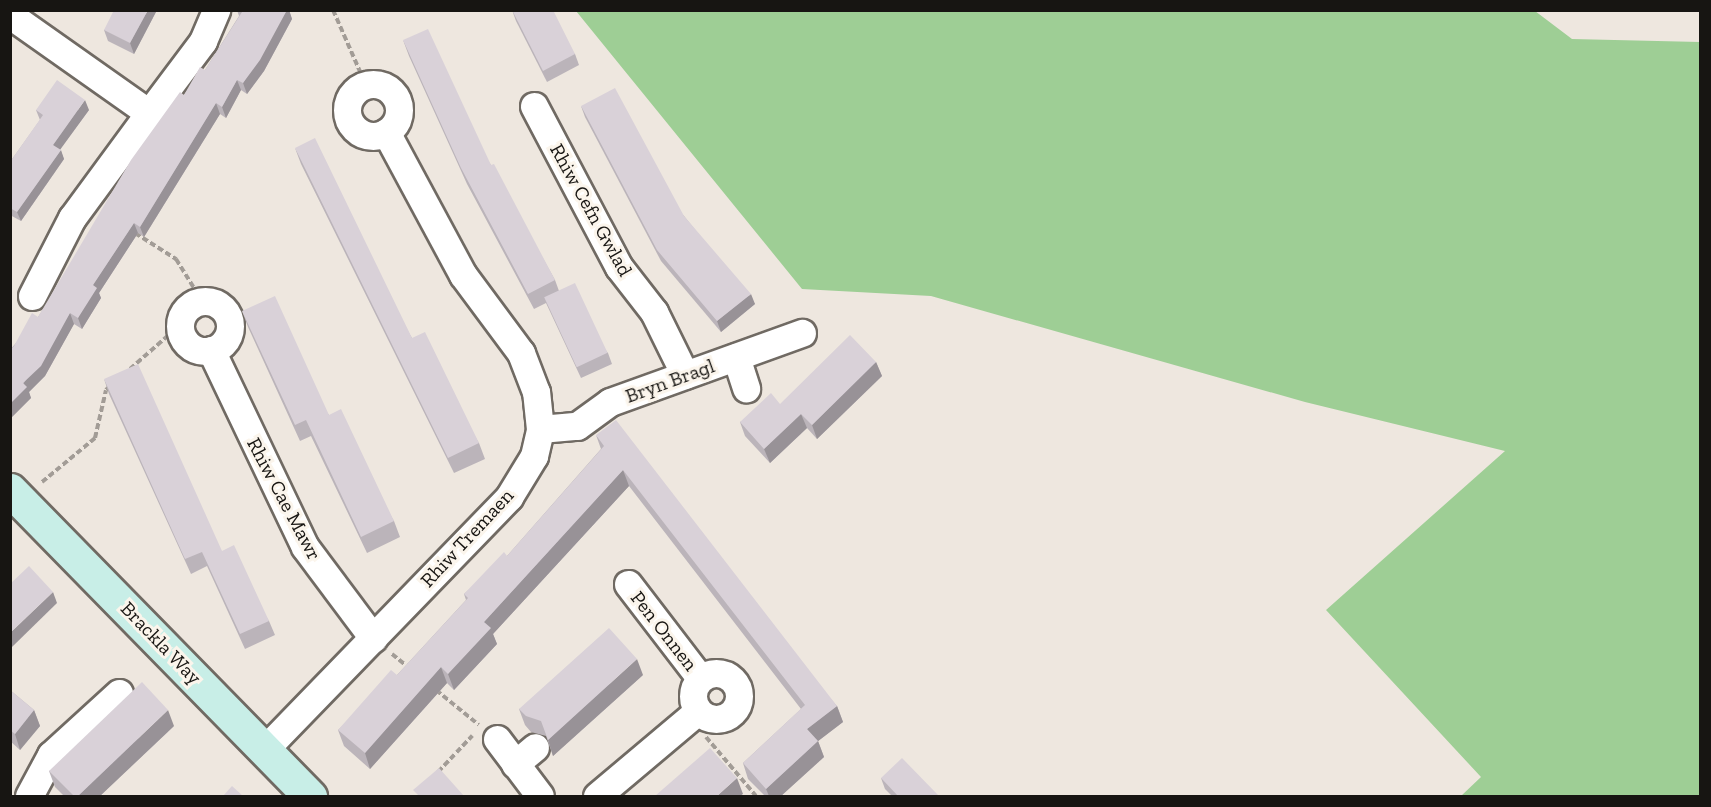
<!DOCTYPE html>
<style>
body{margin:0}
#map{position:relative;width:1711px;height:807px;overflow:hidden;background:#eee7df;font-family:"Zilla Slab",serif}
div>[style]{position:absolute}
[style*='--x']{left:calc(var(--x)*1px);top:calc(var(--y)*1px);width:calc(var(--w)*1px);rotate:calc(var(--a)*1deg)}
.green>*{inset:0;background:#9ece95}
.path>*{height:4px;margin-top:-2px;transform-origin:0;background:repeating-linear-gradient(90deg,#a29c96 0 6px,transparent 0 9px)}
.roads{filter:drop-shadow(2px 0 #706a63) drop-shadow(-2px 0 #706a63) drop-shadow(0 2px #706a63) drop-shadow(0 -2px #706a63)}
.street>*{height:27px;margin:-13.5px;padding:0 13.5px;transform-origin:13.5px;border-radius:13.5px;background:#fff}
.street>.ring{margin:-13.5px;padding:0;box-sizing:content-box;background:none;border:27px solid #fff;border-radius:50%}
.secondary>*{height:33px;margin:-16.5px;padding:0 16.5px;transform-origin:16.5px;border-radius:16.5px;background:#c8eee7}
.wall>*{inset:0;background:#bbb4ba}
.shaded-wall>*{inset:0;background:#989297}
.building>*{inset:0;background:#d9d1d8;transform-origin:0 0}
span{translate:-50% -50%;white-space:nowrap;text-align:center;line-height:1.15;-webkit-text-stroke:6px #fbf5ec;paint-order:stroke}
.street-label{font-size:20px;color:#171512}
.frame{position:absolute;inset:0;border:12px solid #171512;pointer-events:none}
</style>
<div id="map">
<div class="green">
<div style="clip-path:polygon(1535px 11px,1572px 39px,1700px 42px,1700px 796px,1461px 796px,1481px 777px,1326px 610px,1505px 451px,1305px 402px,931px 296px,802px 289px,576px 11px)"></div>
</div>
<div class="path">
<div style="--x:333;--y:10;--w:82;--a:66.3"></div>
<div style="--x:135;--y:233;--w:49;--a:32.4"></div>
<div style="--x:176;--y:259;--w:49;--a:58.2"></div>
<div style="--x:130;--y:369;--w:67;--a:-41.3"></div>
<div style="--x:42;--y:482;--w:69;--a:-39.7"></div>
<div style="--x:95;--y:438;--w:49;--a:-77.1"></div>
<div style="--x:106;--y:390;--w:6;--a:-45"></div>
<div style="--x:392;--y:654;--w:22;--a:39"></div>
<div style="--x:436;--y:690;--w:55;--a:39.1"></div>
<div style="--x:706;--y:737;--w:77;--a:49.7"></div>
<div style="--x:438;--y:772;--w:50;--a:-46.6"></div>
</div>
<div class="roads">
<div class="street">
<div style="--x:10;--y:15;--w:170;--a:35.2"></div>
<div style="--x:149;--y:113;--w:90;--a:-53.1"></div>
<div style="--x:203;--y:41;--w:34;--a:-67"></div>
<div class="ring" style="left:347px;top:84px;width:25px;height:25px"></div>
<div style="--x:534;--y:106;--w:182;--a:62.2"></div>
<div style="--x:619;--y:267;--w:57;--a:52.1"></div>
<div style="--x:654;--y:312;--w:70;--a:63.8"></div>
<div style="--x:32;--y:296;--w:88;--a:-62.9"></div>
<div style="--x:72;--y:218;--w:130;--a:-53.7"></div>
<div class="ring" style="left:180px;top:301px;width:23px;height:23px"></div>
<div style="--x:211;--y:350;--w:218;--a:64.5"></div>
<div style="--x:305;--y:547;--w:114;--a:53.2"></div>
<div style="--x:736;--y:357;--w:33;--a:72"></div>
<div style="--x:540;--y:429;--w:37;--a:-5"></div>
<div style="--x:577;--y:426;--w:41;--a:-36"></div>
<div style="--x:610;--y:402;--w:204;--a:-19.8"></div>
<div style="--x:628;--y:584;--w:118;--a:52.5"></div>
<div class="ring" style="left:693px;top:673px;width:19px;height:19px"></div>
<div style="--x:497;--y:739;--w:71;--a:53"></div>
<div style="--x:265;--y:749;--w:351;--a:-45.9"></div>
<div style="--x:509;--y:497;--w:48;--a:-58.6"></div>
<div style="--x:534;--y:456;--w:28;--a:-77"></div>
<div style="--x:540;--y:429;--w:37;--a:-96"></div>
<div style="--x:536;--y:392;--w:42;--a:-111"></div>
<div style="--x:521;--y:353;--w:97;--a:-126.6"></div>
<div style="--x:463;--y:275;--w:162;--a:-118.3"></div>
<div style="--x:515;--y:764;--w:26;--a:-40"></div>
<div style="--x:29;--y:796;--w:47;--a:-61.8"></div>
<div style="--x:51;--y:755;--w:92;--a:-42.4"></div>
<div style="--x:597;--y:796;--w:132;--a:-40.1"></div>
</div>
<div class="secondary">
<div style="--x:10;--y:490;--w:429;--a:45.6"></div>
</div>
</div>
<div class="wall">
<div style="clip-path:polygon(157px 10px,134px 54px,108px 41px,104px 30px)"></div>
<div style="clip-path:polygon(237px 10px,289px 10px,292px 19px,264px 71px,247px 94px,241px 90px,226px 118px,220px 114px,144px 237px,138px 233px,99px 293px,101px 298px,82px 329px,74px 324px,45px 376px,29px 392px,31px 398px,10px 419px,10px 350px,38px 317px,184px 95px,205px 70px,239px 16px)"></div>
<div style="clip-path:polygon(512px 10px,575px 54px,579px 65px,547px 82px,516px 21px)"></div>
<div style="clip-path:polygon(403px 40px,491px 165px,555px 280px,559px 291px,608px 353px,612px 364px,581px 378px,546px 303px,534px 309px,467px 184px,409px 56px)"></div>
<div style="clip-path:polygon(581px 106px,684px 216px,755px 304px,721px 332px,661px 261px,585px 117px)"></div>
<div style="clip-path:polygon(36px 110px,89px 110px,60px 149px,64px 159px,21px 221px,10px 215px,10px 162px,40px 120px)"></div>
<div style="clip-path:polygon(295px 148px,412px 338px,479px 443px,485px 459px,454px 473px,301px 164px)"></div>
<div style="clip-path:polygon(242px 311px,329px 415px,394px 521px,400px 537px,367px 553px,311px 436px,300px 441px,248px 327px)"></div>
<div style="clip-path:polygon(876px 362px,882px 376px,817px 439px,807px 428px,770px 463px,745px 436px,740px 422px)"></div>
<div style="clip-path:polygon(104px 379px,269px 621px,275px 635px,245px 649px,207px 566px,191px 574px,109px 394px)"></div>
<div style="clip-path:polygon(596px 435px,837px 706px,843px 722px,818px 741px,824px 757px,781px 796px,765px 796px,748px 779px,743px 763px,801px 709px,629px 486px,493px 634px,497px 644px,454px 690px,447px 683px,370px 769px,344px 746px,338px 730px,397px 675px,466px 600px,464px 594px,507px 556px,601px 449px)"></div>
<div style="clip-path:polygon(643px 675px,553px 756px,546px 736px,531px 732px,525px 725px,519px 709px)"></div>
<div style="clip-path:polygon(10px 690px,34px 710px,40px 726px,20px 750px,10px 741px)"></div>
<div style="clip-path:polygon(174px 726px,100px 796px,64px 796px,55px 787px,49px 771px)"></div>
<div style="clip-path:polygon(881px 778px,939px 796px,892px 796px,885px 789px)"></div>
</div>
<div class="shaded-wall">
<div style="clip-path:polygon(148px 10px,157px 10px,134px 54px,130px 43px)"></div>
<div style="clip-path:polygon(287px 10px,289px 10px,292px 19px,264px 71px,247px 94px,243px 83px)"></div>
<div style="clip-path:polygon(237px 80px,241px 90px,226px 118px,222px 107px)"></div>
<div style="clip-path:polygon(85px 100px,89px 110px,57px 154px,53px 145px)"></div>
<div style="clip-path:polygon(216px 103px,220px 114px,144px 237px,140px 227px)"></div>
<div style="clip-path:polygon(61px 150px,64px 159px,21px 221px,17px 212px)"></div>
<div style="clip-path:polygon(134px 223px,138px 233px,99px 293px,101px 298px,82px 329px,78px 318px,93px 285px)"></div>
<div style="clip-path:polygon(751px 294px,755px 304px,721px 332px,717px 321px)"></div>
<div style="clip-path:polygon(70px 313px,74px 324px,45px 376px,29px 392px,31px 398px,10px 419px,10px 404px)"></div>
<div style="clip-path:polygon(876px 362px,882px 376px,817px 439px,812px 425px)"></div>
<div style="clip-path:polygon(801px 414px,807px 428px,770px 463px,764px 449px)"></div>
<div style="clip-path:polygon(623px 470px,629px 486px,493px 634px,497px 644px,454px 690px,448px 674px,484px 622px)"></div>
<div style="clip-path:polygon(53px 592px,57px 603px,12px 647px,10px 644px,10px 633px)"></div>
<div style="clip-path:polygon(637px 659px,643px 675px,553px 756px,548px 740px)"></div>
<div style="clip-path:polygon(441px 667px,447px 683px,370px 769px,365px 753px)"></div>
<div style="clip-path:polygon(837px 706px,843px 722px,813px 745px,807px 729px)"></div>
<div style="clip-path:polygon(34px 710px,40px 726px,20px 750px,15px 734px)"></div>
<div style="clip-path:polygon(168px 710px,174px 726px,100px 796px,78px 796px)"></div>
<div style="clip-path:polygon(818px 741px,824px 757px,781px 796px,769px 796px,766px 789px)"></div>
<div style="clip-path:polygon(737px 778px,743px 794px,740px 796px,717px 796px)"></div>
</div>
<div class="building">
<div style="clip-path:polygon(114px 10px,148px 10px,130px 43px,104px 30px)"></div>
<div style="clip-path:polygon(238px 10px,287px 10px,260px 60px,243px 83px,237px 80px,222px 107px,216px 103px,140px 227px,134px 223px,93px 285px,97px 288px,78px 318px,70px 313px,41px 366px,23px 383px,27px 387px,10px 404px,10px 350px,14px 346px,32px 313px,38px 317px,131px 160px,180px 92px,184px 95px,200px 67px,205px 70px,242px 12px)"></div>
<div style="clip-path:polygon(512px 10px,553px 10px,575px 54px,543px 71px)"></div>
<div style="clip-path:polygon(428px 29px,491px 165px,494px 164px,555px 280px,528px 294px,461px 168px,403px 40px)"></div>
<div style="clip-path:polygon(57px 80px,85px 100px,53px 145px,61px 150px,17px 212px,10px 208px,10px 162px,43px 115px,36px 110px)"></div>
<div style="clip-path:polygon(615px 88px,684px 216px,751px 294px,717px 321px,657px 250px,581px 106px)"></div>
<div style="clip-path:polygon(315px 138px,412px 338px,425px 332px,479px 443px,448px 458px,295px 148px)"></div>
<div style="left:575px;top:283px;width:77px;height:34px;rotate:65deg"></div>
<div style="clip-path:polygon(275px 296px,329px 415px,341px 409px,394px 521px,361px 537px,306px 420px,295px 425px,242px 311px)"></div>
<div style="clip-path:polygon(850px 335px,876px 362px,812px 425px,801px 414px,764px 449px,740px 422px,771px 393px,780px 404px)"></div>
<div style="clip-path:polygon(138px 364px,222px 551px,234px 545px,269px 621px,240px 634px,202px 552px,185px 559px,104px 379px)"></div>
<div style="clip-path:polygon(616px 420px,837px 706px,807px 729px,818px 741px,766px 789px,743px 763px,805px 705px,623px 470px,484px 622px,491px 628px,448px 674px,441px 667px,365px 753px,338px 730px,391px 670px,397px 675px,468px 598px,464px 594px,504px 552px,507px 556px,604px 446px,596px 435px)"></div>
<div style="clip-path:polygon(29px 566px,53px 592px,10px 633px,10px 584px)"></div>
<div style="clip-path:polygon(609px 628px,637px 659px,548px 740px,541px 721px,526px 716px,519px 709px)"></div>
<div style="clip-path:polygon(142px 682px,168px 710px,78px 796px,74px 796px,49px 771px)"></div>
<div style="clip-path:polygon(10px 690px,34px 710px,15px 734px,10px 730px)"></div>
<div style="clip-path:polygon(710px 748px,737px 778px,717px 796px,655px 796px)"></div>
<div style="clip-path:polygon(902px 758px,939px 796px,898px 796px,881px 778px)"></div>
<div style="clip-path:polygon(439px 768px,464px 796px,419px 796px,413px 790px)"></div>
<div style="clip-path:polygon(232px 786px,243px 796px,223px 796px)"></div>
</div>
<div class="street-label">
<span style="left:591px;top:210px;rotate:61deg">Rhiw Cefn Gwlad</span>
<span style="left:670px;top:381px;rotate:-20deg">Bryn Bragl</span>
<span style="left:284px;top:499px;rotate:62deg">Rhiw Cae Mawr</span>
<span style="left:467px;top:538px;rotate:-47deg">Rhiw Tremaen</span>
<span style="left:664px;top:631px;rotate:52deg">Pen Onnen</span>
<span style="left:161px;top:643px;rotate:46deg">Brackla Way</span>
</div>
<div class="frame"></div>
</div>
